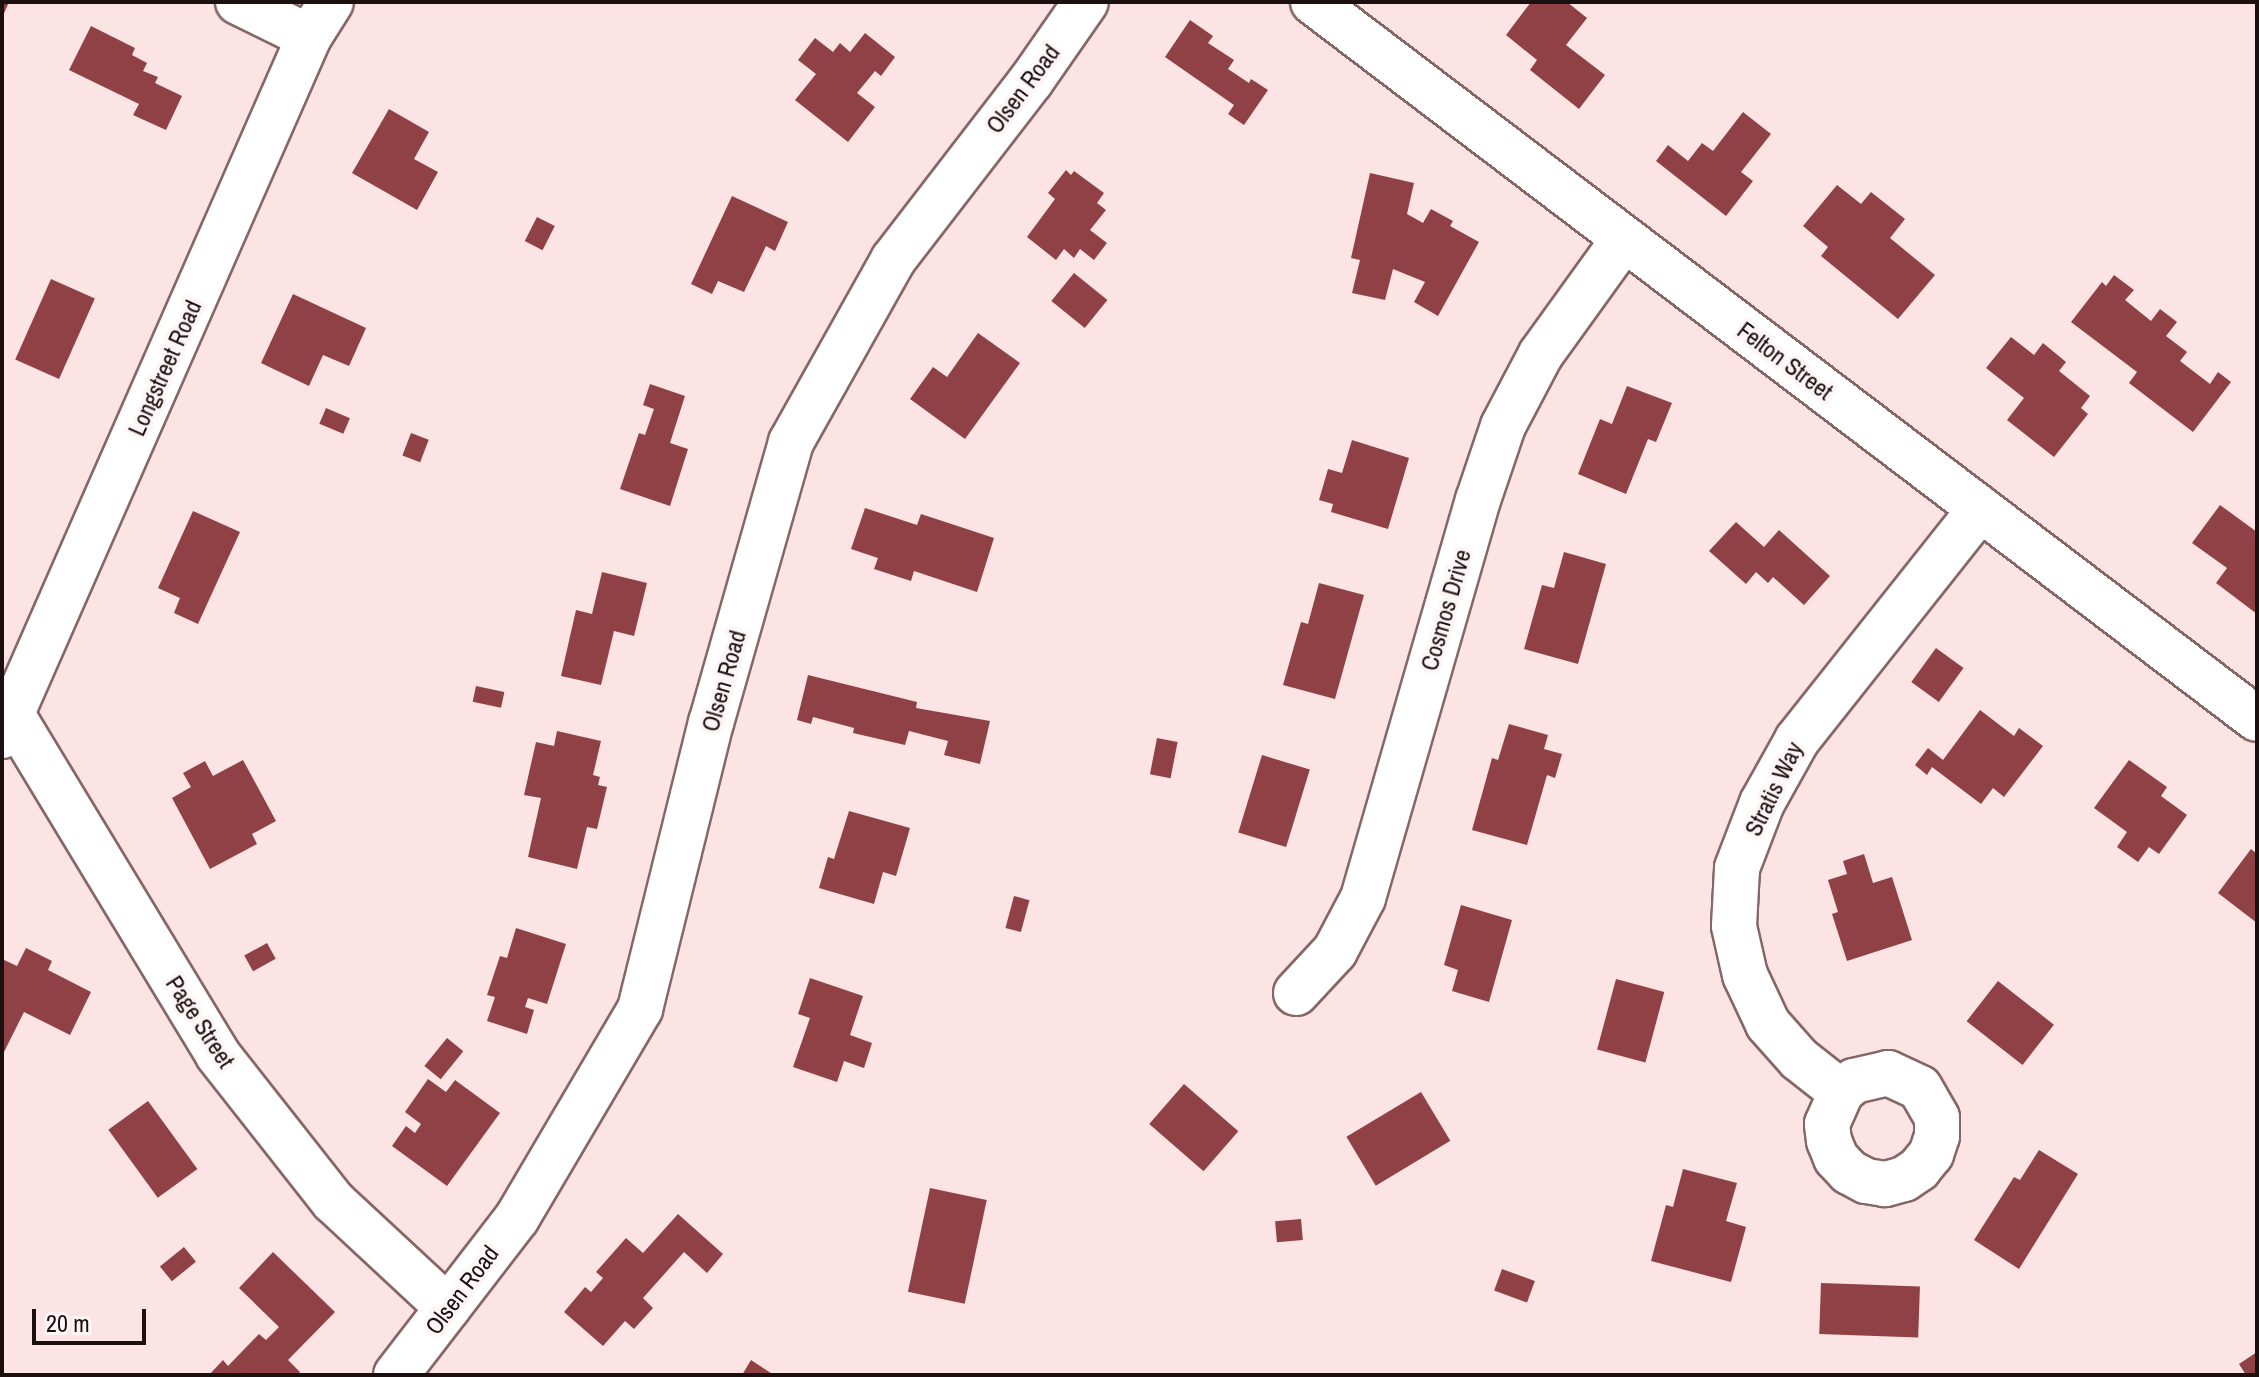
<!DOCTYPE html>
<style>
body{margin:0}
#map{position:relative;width:2259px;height:1377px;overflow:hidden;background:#fce4e4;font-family:"Archivo Narrow",sans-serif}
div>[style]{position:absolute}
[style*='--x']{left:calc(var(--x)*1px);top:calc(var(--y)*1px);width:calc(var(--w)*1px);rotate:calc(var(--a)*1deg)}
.building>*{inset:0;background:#904145;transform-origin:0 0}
.roads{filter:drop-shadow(2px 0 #876666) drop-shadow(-2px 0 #876666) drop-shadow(0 2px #876666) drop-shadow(0 -2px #876666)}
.minor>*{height:44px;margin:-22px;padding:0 22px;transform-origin:22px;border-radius:22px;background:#fff}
span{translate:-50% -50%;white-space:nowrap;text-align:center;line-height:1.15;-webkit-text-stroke:8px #fef6f6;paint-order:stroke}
.street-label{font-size:24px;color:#1b0f0f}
.frame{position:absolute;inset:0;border:4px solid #1b0f0f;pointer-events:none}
.scale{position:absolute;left:32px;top:1309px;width:114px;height:36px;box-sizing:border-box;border:4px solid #1b0f0f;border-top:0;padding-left:10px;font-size:24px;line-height:28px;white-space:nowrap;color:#1b0f0f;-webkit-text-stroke:6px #fef6f6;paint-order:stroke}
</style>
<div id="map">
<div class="building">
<div style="clip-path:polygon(2px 2px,9px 2px,2px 18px)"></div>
<div style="clip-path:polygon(1531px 2px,1567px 2px,1587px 18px,1566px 45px,1605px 75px,1579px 109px,1530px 70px,1537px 60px,1506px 35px)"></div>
<div style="clip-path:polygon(1190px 20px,1213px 36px,1208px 43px,1234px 60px,1228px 69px,1249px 83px,1251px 79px,1268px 90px,1244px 125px,1228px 114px,1234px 105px,1165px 57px)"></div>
<div style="clip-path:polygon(91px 26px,135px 48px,132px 55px,147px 63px,143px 71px,158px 77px,155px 83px,182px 96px,166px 130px,133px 115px,139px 104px,69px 70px)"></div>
<div style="clip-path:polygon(865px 33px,895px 57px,881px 76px,875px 71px,857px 93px,875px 107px,848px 142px,795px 100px,816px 74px,798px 60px,815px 38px,833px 52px,840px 43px,850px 52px)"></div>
<div style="clip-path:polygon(389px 109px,429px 132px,414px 159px,438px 172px,417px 210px,352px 173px)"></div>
<div style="clip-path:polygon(1743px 112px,1771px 134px,1741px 172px,1753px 181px,1726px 216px,1656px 161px,1668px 145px,1688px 161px,1702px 143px,1713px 151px)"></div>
<div style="clip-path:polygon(1066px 170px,1071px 175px,1074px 171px,1104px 193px,1097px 203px,1106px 210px,1090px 230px,1107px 243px,1094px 260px,1080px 249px,1074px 258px,1064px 249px,1056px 260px,1027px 237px,1055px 199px,1048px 193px)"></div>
<div style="clip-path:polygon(1370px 173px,1414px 183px,1407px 214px,1423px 223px,1431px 209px,1453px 221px,1450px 226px,1479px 242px,1438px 316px,1414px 302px,1425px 282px,1393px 269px,1385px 300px,1352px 293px,1360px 260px,1351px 258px)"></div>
<div style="clip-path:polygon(1837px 185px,1861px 204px,1871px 192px,1905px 219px,1890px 238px,1935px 275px,1898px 319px,1821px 256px,1828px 247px,1803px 226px)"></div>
<div style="clip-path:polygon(732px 196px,788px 222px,775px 251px,766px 246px,744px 292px,718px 281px,712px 294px,691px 284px)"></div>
<div style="left:537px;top:217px;width:20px;height:27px;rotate:27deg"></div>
<div style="left:1074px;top:273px;width:43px;height:36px;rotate:39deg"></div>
<div style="clip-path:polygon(2114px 275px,2134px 290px,2125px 300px,2151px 321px,2160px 309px,2177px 322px,2166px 336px,2187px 352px,2180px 361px,2210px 384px,2218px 372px,2231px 382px,2193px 432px,2129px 383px,2137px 372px,2071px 322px,2102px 282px,2106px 286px)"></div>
<div style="left:51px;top:279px;width:48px;height:88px;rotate:24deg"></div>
<div style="clip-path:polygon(293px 294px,366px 328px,349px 366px,323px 355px,309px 386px,261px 363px)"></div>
<div style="clip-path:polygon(978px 333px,1020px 363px,965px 439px,910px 399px,933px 367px,947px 377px)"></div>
<div style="clip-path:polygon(2011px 337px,2034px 355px,2043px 343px,2066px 362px,2059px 371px,2090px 396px,2081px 408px,2088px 414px,2054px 457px,2007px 420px,2024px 398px,1986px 368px)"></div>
<div style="clip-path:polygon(650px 384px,685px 396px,670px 443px,688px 449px,670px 506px,620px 489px,639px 433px,645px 435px,654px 409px,643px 405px)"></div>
<div style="clip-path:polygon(1627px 386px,1672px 403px,1656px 442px,1648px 439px,1626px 494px,1578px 474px,1600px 419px,1612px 424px)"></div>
<div style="left:326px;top:408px;width:26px;height:17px;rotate:23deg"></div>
<div style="left:411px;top:433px;width:19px;height:24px;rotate:21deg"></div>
<div style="clip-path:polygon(1352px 440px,1409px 458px,1388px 529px,1331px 512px,1333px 504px,1319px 500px,1328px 469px,1342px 473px)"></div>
<div style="clip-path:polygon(2220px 505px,2257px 532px,2257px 614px,2216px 583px,2227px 568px,2192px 543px)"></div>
<div style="clip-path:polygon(865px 508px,917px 525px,921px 514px,994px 538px,977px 592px,914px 571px,911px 581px,874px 569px,878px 558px,851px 549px)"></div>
<div style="clip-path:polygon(193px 511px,240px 532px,198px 624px,174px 613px,180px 598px,158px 588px)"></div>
<div style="clip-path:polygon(1736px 522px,1764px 547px,1779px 530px,1830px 576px,1804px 605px,1773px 577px,1768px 583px,1756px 572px,1746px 584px,1709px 551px)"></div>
<div style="clip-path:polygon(1564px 552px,1606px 564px,1578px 664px,1524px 649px,1542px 585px,1554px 588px)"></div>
<div style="clip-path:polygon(602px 572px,647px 583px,634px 636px,614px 631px,601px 685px,561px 676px,576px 610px,592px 614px)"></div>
<div style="clip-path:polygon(1319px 583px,1364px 595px,1335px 699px,1283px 685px,1301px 622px,1308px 624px)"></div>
<div style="left:1936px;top:648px;width:34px;height:42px;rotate:36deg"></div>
<div style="clip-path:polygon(808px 675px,917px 702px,916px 708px,990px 721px,980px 764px,944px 755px,948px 741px,909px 731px,905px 745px,853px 733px,854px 728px,813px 717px,811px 724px,797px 720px)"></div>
<div style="left:476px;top:686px;width:29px;height:16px;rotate:12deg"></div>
<div style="clip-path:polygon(1980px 710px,2014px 736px,2019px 728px,2043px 746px,2004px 797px,1993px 788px,1981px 804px,1932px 767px,1927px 775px,1915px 765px,1928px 748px,1943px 760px)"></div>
<div style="clip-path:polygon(1509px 724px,1548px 735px,1544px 749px,1562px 754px,1555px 778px,1547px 775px,1527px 845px,1472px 830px,1492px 758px,1498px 760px)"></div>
<div style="clip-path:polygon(557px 731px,601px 741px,593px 775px,600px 777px,598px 785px,607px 787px,597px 829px,587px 827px,577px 869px,528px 857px,541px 798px,524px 795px,536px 742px,554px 746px)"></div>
<div style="left:1157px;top:738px;width:21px;height:37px;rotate:11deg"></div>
<div style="left:1262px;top:755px;width:50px;height:81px;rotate:17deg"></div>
<div style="clip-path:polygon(243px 760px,276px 821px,252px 834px,257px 844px,210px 869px,172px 798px,191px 787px,183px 773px,205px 761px,213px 776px)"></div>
<div style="clip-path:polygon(2129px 760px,2167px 787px,2161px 796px,2187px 815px,2159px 854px,2149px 847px,2138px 862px,2117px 847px,2127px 832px,2094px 808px)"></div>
<div style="clip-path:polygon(849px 811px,910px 828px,896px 876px,883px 872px,874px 904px,819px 888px,828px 857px,834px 859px)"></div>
<div style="clip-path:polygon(2251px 849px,2257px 854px,2257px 923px,2218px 893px)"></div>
<div style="clip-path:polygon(1864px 854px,1873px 883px,1892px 877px,1912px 940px,1847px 961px,1832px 914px,1838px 912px,1828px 880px,1847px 874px,1843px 861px)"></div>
<div style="left:1014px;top:896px;width:16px;height:33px;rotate:15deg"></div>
<div style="clip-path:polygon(1461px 905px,1512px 920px,1489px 1002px,1452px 991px,1458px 970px,1444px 965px)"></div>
<div style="clip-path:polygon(516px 928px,566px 944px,547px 1004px,528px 998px,525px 1007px,534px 1010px,527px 1034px,487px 1021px,495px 997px,487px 995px,500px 956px,507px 958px)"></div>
<div style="left:267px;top:943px;width:18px;height:26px;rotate:61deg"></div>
<div style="clip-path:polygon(26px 948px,52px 961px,48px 970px,91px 992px,70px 1035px,24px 1012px,2px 1056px,2px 959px,17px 966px)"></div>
<div style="clip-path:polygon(810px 978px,863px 996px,850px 1035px,872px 1043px,864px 1068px,844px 1061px,837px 1082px,793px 1067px,810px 1018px,798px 1014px)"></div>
<div style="left:1616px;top:979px;width:50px;height:73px;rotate:15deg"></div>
<div style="left:1998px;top:981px;width:71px;height:51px;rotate:38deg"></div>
<div style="left:447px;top:1038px;width:21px;height:36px;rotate:39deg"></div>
<div style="clip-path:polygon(428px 1079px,446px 1092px,455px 1080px,500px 1113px,447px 1186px,392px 1146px,406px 1126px,415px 1133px,421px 1124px,405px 1112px)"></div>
<div style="left:1184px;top:1084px;width:72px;height:53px;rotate:41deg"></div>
<div style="left:1421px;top:1092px;width:57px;height:87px;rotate:59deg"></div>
<div style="left:148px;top:1101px;width:84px;height:49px;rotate:54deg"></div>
<div style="clip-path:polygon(2039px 1150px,2078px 1174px,2019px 1269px,1974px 1240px,2014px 1177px,2020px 1180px)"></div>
<div style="clip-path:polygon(1683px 1169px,1737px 1183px,1726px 1221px,1746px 1227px,1731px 1282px,1651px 1261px,1666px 1205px,1673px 1207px)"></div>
<div style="left:930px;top:1188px;width:58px;height:106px;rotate:12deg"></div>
<div style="clip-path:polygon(678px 1214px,723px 1254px,707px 1273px,684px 1252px,643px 1298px,653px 1308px,634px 1329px,625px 1321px,603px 1346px,564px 1312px,585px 1287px,591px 1292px,603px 1278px,596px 1272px,626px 1238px,643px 1253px)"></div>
<div style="left:1301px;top:1219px;width:21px;height:26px;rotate:85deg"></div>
<div style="left:184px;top:1247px;width:19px;height:31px;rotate:51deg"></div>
<div style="clip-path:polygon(273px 1252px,335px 1312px,288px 1360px,300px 1372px,297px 1375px,209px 1375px,223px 1360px,228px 1366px,259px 1334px,266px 1340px,279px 1327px,239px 1288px)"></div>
<div style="left:1502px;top:1269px;width:35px;height:23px;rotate:20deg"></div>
<div style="left:1821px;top:1283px;width:99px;height:51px;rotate:2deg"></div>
<div style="clip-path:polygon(2257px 1352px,2257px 1373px,2246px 1375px,2239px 1364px)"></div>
<div style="clip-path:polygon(751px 1360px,774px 1375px,742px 1375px)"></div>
</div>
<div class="roads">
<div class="minor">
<div style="--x:238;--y:2;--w:79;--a:26.2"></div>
<div style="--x:1313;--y:2;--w:1185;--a:37.22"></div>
<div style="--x:2;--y:698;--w:417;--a:58.8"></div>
<div style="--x:218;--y:1055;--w:186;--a:51.8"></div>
<div style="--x:333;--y:1201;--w:157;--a:42.9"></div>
<div style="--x:2;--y:736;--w:763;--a:-66.29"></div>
<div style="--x:309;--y:37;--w:41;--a:-57.8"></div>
<div style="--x:1296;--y:993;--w:57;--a:-47.1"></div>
<div style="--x:1335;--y:951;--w:60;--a:-62.2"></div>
<div style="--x:1363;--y:898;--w:414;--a:-73.9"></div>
<div style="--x:1478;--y:500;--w:78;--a:-71.3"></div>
<div style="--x:1503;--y:426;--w:81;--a:-62.2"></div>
<div style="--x:1541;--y:354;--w:142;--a:-54.2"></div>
<div style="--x:1841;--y:1092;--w:17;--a:-40"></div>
<div style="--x:1854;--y:1081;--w:35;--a:-13"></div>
<div style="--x:1888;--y:1073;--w:35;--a:25"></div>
<div style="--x:1920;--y:1088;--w:34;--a:60"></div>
<div style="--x:1937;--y:1118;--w:18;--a:90"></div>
<div style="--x:1937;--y:1136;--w:19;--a:108"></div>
<div style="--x:1931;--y:1154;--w:19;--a:129"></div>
<div style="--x:1919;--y:1169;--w:18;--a:146"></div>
<div style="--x:1904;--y:1179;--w:20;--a:165"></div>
<div style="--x:1885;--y:1184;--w:19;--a:-171"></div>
<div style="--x:1866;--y:1181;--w:19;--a:-152"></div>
<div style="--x:1849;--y:1172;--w:19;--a:-133"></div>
<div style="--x:1836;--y:1158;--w:18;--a:-112"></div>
<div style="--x:1829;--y:1141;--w:17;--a:-97"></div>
<div style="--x:1827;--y:1124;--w:35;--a:-66"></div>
<div style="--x:1841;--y:1092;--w:53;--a:-141.8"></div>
<div style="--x:1799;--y:1059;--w:47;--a:-131.5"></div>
<div style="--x:1768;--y:1024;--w:54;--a:-115.1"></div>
<div style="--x:1745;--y:975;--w:50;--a:-102.7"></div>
<div style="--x:1734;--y:926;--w:58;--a:-87"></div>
<div style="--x:1737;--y:868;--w:70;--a:-69"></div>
<div style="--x:1762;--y:803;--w:72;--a:-60.9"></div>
<div style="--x:1797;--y:740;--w:295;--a:-51.6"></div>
<div style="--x:396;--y:1375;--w:198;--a:-52.4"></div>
<div style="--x:517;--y:1218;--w:243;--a:-59.5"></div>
<div style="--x:640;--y:1009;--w:295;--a:-76.1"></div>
<div style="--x:711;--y:723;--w:292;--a:-74.1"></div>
<div style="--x:791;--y:442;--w:209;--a:-60.7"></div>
<div style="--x:893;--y:260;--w:226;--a:-52.4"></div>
<div style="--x:1031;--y:81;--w:96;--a:-55.2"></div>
</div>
</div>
<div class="street-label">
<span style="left:1023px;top:89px;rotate:-53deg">Olsen Road</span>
<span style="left:1785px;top:361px;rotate:37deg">Felton Street</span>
<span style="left:165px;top:368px;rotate:-66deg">Longstreet Road</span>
<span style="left:1446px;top:610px;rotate:-74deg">Cosmos Drive</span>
<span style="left:724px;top:681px;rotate:-74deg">Olsen Road</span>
<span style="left:1774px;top:789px;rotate:-64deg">Stratis Way</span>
<span style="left:200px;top:1022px;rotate:57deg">Page Street</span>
<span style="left:462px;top:1290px;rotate:-53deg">Olsen Road</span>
</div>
<div class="frame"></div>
<div class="scale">20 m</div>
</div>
